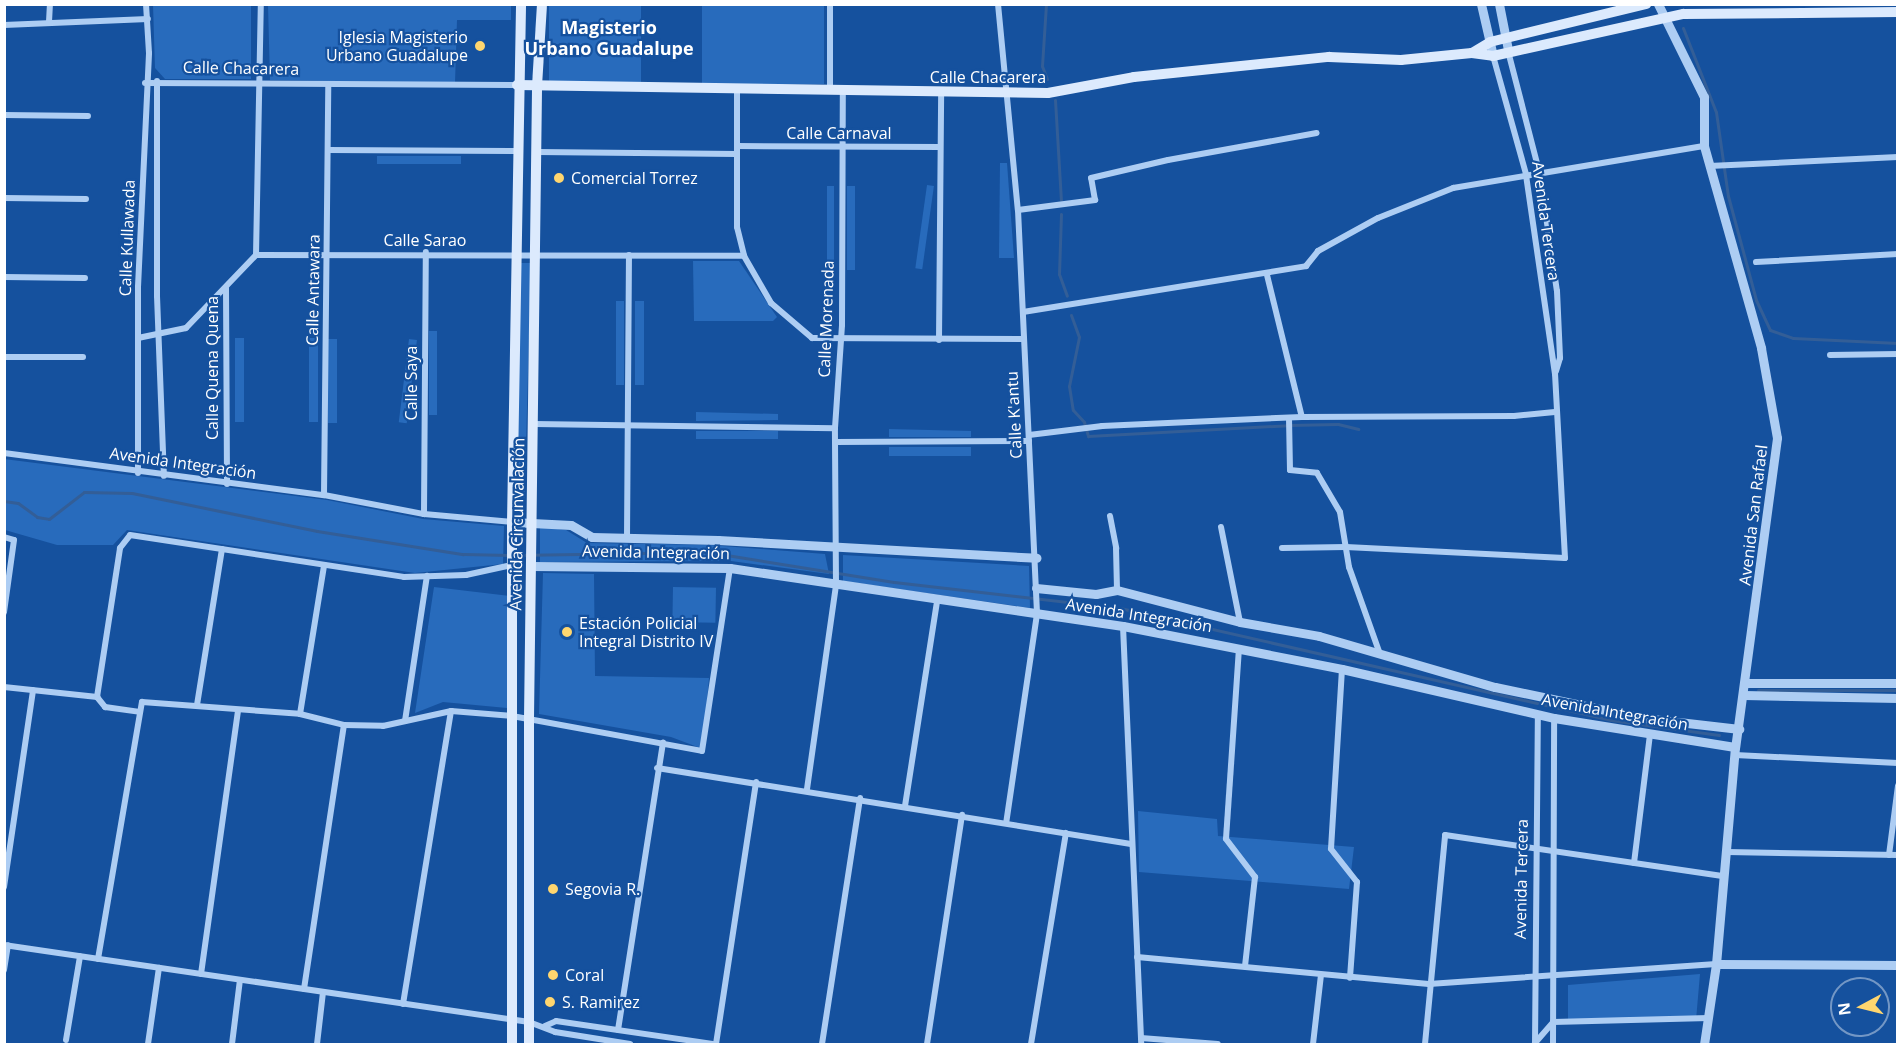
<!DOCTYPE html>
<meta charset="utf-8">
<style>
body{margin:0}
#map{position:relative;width:1902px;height:1049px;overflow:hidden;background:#15519e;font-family:"Open Sans",sans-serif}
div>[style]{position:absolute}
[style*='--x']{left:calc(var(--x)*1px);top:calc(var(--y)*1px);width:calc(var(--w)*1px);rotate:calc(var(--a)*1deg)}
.green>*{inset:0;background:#286bbc;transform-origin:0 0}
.stream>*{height:3px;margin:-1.5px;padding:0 1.5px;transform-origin:1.5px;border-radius:1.5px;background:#335e97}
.minor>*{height:6px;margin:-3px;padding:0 3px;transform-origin:3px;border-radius:3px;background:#adcdf3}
.tertiary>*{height:9px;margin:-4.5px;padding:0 4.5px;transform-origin:4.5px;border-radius:4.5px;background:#adcdf3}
.secondary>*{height:10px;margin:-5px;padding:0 5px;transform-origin:5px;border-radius:5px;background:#dceafd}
.dots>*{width:16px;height:16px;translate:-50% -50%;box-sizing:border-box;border:3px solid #15519e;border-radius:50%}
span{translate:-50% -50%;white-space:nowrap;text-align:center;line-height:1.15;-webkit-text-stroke:4.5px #15519e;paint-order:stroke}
.poi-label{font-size:16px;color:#fff}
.right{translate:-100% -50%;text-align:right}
.left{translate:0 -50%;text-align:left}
.street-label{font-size:16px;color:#fff}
.neighbourhood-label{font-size:18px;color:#fff;font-weight:700}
.frame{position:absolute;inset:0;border:6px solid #fff;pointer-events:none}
.north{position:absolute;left:1830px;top:977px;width:60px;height:60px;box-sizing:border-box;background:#15519e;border:2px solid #7397c5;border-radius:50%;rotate:263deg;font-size:16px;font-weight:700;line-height:24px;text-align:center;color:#fff}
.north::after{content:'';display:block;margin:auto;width:21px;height:27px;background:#ffd66f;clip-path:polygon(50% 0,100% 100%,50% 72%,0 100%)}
</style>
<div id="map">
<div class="green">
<div style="clip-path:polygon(153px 5px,251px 5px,251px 79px,165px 79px,155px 68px)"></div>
<div style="clip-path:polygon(268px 5px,511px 5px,511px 20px,457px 20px,455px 83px,270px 80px)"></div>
<div style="left:549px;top:5px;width:92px;height:77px"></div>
<div style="left:702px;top:5px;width:122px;height:79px"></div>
<div style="left:377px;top:156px;width:84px;height:8px"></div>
<div style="clip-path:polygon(1000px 163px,1007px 163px,1014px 258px,999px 258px)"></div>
<div style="left:927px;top:185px;width:7px;height:84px;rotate:8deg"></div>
<div style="left:827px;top:186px;width:7px;height:84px"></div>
<div style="left:847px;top:186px;width:8px;height:84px"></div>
<div style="clip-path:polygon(693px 261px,739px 261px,777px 317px,773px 321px,694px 321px)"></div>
<div style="clip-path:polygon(519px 263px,531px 263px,524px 517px,517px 513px)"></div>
<div style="left:616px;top:301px;width:8px;height:84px"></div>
<div style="left:635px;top:301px;width:9px;height:84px"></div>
<div style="left:429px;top:331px;width:8px;height:84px"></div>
<div style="left:235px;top:338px;width:9px;height:84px"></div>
<div style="left:309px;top:338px;width:9px;height:84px"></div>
<div style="left:328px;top:339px;width:9px;height:84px"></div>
<div style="left:409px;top:339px;width:8px;height:84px;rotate:7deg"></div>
<div style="clip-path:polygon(696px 412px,778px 414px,778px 420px,696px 421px)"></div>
<div style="clip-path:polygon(889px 429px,971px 431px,971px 437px,889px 437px)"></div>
<div style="left:696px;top:431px;width:82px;height:8px"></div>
<div style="left:889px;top:447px;width:82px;height:9px"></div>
<div style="clip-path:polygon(4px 459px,327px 500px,423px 519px,504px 526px,503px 564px,415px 573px,127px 530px,113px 545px,57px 545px,5px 530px)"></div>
<div style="clip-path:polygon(540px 527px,566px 530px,587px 543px,710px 545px,825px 554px,829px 574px,731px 561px,540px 562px)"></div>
<div style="clip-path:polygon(843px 555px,1029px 566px,1030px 608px,843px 581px)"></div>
<div style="clip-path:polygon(543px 573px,594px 574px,595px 676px,709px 678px,703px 749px,671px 737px,539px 714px)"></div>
<div style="clip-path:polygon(434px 587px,510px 596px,507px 708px,443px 702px,415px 713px)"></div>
<div style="left:673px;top:587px;width:43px;height:35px;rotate:1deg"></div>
<div style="clip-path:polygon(1138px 811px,1217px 819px,1218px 836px,1354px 847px,1349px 889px,1139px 872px)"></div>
<div style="clip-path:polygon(1700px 974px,1696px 1020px,1568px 1023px,1568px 985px)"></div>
</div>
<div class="stream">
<div style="--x:1046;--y:4;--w:62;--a:93.7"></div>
<div style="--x:1042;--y:66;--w:14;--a:69"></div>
<div style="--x:1683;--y:28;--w:90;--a:68.6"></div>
<div style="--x:1716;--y:112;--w:85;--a:81.9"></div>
<div style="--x:1728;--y:196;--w:108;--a:74.9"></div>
<div style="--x:1756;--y:300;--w:33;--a:65"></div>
<div style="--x:1770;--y:330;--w:24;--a:19"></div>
<div style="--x:1793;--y:338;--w:105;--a:2.7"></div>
<div style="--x:1055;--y:100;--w:100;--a:86.6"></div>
<div style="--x:1061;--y:214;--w:60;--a:91.9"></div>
<div style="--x:1059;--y:274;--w:23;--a:70"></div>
<div style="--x:1071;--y:315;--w:23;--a:70"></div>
<div style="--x:1079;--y:337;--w:50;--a:101.5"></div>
<div style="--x:1069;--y:386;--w:24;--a:81"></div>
<div style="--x:1073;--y:410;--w:16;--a:47"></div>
<div style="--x:1084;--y:422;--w:15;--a:74"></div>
<div style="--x:1088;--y:436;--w:201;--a:-3.1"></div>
<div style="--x:1289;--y:425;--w:49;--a:-1.2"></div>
<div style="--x:1338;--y:424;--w:21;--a:14"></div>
<div style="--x:4;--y:501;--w:14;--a:8"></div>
<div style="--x:18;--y:503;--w:24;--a:36"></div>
<div style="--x:37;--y:517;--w:12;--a:9"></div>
<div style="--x:49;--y:519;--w:44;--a:-37.6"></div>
<div style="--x:84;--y:492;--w:48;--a:1.2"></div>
<div style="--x:132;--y:493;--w:189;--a:11.6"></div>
<div style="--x:317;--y:531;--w:148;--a:9"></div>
<div style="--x:463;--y:554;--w:46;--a:1.2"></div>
<div style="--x:515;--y:555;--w:193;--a:-0.9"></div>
<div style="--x:708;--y:552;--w:188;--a:9.2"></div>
<div style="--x:894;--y:582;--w:227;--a:6.6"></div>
<div style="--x:1120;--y:608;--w:504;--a:12.85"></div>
<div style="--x:1611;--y:720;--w:109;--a:7.9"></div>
<div style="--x:1758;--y:690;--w:140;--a:0"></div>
</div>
<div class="minor">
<div style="--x:998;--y:4;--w:207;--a:84.5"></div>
<div style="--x:1018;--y:210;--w:404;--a:87.3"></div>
<div style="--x:1037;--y:614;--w:211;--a:98.4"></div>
<div style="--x:49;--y:22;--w:18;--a:-87"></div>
<div style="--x:4;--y:25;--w:144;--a:-2.4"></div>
<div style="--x:1508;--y:51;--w:128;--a:75.5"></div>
<div style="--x:1540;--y:175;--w:117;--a:81.7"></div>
<div style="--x:1557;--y:291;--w:67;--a:87.4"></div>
<div style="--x:1560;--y:358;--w:14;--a:107"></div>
<div style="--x:157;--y:81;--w:215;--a:90"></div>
<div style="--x:157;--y:296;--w:180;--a:87.8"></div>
<div style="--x:145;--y:83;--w:372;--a:0.3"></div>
<div style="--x:737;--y:91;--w:136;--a:90"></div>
<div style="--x:737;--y:227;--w:30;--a:76"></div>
<div style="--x:744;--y:256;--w:54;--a:60.1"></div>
<div style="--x:771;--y:303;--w:54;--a:40.5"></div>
<div style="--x:812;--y:338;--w:212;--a:0.3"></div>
<div style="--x:830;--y:91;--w:87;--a:-90"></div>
<div style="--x:4;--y:115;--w:84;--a:0.7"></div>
<div style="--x:737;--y:146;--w:203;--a:0.3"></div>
<div style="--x:328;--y:150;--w:188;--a:0.3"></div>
<div style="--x:537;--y:152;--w:200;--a:0.6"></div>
<div style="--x:1709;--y:166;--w:189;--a:-2.7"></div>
<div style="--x:4;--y:198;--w:82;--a:0.7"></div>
<div style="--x:1018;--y:210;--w:78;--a:-7.4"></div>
<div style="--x:1095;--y:200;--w:22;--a:-100"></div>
<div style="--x:1091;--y:178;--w:79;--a:-13.2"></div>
<div style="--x:1168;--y:160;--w:151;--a:-10.3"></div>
<div style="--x:256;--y:255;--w:251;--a:-88.9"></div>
<div style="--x:1756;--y:262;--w:142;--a:-3.2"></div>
<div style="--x:1267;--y:275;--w:146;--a:76.2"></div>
<div style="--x:4;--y:277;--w:81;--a:0.7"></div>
<div style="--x:226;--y:288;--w:196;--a:89.7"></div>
<div style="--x:1023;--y:312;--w:287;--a:-9.2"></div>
<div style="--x:1306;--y:266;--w:19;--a:-51"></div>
<div style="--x:1318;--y:251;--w:68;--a:-28.8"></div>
<div style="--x:1378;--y:218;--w:81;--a:-21.8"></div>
<div style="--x:1453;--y:188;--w:254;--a:-9.5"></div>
<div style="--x:138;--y:338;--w:49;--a:-11.8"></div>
<div style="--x:186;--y:328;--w:101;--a:-46.2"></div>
<div style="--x:256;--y:255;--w:488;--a:0.1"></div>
<div style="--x:939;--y:340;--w:248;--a:-89.5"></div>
<div style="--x:1830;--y:355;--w:68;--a:-0.8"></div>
<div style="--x:4;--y:357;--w:79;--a:0"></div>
<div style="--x:1289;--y:418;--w:52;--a:88.9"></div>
<div style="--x:1290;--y:470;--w:27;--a:6"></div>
<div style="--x:1317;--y:473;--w:45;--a:59.5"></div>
<div style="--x:1340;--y:512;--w:56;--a:80.7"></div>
<div style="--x:1349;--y:567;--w:92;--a:70.4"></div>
<div style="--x:534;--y:424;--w:301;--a:0.8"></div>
<div style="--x:1029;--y:435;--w:74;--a:-7"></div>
<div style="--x:1102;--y:426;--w:200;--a:-2.6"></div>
<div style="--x:1302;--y:417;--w:212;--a:-0.3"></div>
<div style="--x:1514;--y:416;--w:41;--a:-5.6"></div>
<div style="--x:835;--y:442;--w:194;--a:-0.3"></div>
<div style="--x:4;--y:453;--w:323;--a:7.5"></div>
<div style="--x:324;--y:495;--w:102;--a:10.8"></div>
<div style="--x:424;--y:514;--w:88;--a:5.2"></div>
<div style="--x:138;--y:473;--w:186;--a:-90"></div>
<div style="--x:138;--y:287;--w:234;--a:-87.3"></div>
<div style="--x:149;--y:53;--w:49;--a:-93.5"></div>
<div style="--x:324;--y:495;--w:409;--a:-89.4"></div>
<div style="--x:424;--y:514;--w:262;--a:-89.6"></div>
<div style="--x:1110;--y:516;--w:33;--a:79"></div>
<div style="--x:1116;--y:548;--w:42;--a:88.6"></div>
<div style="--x:1221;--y:527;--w:97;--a:78.7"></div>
<div style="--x:4;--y:537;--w:10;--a:17"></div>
<div style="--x:14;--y:540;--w:73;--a:97.9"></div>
<div style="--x:627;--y:538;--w:283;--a:-89.6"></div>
<div style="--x:1282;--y:548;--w:64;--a:-0.9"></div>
<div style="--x:1346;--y:547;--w:219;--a:2.9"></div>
<div style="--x:1565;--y:558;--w:184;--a:-93.1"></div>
<div style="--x:1555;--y:374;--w:202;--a:-98.3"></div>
<div style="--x:1526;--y:174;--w:123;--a:-105.6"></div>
<div style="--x:1123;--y:626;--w:418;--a:87.5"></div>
<div style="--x:1239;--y:648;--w:191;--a:93.9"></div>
<div style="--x:1226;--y:839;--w:48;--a:52.7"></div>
<div style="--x:1255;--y:877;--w:90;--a:96.4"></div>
<div style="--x:1342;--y:669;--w:180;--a:93.5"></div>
<div style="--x:1331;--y:849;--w:42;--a:51.8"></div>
<div style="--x:1357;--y:882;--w:96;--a:94.2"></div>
<div style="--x:4;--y:687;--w:94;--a:6.1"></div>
<div style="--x:97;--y:697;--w:13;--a:51"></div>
<div style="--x:105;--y:707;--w:35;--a:8"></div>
<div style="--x:97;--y:697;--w:151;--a:-81.2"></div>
<div style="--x:120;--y:548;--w:16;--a:-52"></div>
<div style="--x:130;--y:535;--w:277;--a:8.7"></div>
<div style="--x:404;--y:577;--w:62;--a:-1.8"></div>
<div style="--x:466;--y:575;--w:47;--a:-12.3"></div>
<div style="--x:197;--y:705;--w:158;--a:-80.9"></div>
<div style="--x:300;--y:714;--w:151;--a:-80.8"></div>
<div style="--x:405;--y:721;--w:147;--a:-81.4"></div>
<div style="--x:1735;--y:755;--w:163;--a:2.8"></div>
<div style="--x:657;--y:768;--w:480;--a:9.1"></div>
<div style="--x:807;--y:789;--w:206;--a:-81.9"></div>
<div style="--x:836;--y:585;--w:157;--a:-90.4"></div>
<div style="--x:835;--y:428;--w:103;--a:-86.1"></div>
<div style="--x:842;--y:325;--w:234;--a:-89.8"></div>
<div style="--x:905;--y:806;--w:207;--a:-81.1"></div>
<div style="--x:1727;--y:852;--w:171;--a:1"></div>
<div style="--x:1889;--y:855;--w:70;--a:-82.6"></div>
<div style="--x:1634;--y:863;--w:129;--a:-82.9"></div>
<div style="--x:4;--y:887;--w:199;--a:-81.6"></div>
<div style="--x:4;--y:945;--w:531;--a:8.34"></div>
<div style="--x:529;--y:1022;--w:28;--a:21"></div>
<div style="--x:555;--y:1032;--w:76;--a:9.1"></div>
<div style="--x:1137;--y:957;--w:293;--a:5.3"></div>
<div style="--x:1429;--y:984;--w:288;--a:-4"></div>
<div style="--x:98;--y:959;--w:261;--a:-80.3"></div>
<div style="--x:142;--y:702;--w:158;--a:4.3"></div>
<div style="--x:300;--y:714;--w:45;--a:14"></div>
<div style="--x:344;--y:725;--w:39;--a:1"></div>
<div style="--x:383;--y:726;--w:70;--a:-12.4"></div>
<div style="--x:451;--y:711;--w:61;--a:4.7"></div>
<div style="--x:512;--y:716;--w:193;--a:10.4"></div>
<div style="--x:702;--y:751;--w:185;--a:-81.3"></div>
<div style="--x:4;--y:970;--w:25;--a:-81"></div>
<div style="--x:201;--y:974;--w:265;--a:-82"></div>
<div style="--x:304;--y:989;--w:267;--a:-81.4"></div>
<div style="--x:403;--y:1004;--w:297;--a:-80.7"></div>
<div style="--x:545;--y:1026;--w:12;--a:-24"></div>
<div style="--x:556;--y:1021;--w:160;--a:8.3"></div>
<div style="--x:618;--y:1030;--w:291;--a:-81.1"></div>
<div style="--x:1141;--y:1038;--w:77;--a:4.5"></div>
<div style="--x:66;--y:1040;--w:85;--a:-80.5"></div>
<div style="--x:1535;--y:1043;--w:28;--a:-49"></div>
<div style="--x:1553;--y:1022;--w:156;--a:-1.5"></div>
<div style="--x:148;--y:1044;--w:77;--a:-81.8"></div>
<div style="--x:232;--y:1044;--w:64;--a:-82.9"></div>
<div style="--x:317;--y:1044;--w:52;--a:-83.4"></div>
<div style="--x:716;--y:1044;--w:265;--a:-81.3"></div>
<div style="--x:822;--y:1044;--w:249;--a:-81.2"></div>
<div style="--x:927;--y:1044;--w:232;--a:-81.3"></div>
<div style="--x:1031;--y:1044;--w:214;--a:-80.6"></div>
<div style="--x:1313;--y:1044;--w:69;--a:-83.4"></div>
<div style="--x:1425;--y:1044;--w:210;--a:-84.5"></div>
<div style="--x:1445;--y:835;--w:282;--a:8.4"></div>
<div style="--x:1535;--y:1044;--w:330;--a:-89.5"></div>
<div style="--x:1553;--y:1044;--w:326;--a:-89.8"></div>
</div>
<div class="tertiary">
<div style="--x:1481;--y:4;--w:53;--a:77"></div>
<div style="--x:1499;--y:4;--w:47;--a:78.9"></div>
<div style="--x:1658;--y:4;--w:104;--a:63.7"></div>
<div style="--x:1704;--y:97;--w:49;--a:90"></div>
<div style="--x:1704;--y:146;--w:210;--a:74.2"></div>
<div style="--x:1761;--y:348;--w:91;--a:79.9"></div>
<div style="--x:1777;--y:438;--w:312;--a:97.7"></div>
<div style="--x:1735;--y:747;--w:218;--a:95"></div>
<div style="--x:1716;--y:964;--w:81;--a:98.5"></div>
<div style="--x:512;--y:522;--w:59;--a:2.9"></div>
<div style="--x:571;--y:525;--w:24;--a:30"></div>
<div style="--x:592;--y:537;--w:126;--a:1.4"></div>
<div style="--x:718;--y:540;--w:319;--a:3.2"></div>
<div style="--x:532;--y:566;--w:198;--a:0.6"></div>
<div style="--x:730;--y:568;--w:397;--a:8.4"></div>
<div style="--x:1123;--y:626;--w:223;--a:11.1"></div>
<div style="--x:1342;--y:669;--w:218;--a:13"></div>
<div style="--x:1554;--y:718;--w:183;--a:9.1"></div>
<div style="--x:1036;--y:588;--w:60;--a:5.7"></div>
<div style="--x:1096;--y:594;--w:21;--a:-11"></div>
<div style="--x:1117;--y:590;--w:127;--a:14.6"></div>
<div style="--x:1240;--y:622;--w:80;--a:10"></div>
<div style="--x:1319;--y:636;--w:183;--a:16.2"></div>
<div style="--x:1495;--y:687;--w:152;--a:11.8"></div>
<div style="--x:1644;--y:718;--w:96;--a:6.6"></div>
<div style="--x:1746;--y:683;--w:152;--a:0"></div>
<div style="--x:1744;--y:695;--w:154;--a:1.1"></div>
<div style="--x:1716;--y:964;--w:182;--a:0.3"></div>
</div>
<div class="secondary">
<div style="--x:1472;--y:53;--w:21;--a:-31"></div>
<div style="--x:1490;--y:42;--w:161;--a:-13.7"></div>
<div style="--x:517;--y:85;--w:531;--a:0.86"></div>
<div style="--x:1048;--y:93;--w:87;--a:-10.5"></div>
<div style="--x:1134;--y:77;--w:196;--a:-5.9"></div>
<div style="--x:1329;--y:57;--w:72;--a:2.4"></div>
<div style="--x:1401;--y:60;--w:71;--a:-5.6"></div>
<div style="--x:1472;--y:53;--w:21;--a:8"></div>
<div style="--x:1493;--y:56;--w:195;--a:-12.5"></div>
<div style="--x:1683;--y:14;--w:215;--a:-0.5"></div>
<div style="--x:512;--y:1044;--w:522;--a:-90"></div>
<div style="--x:512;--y:522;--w:518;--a:-89"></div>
<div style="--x:529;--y:1044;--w:326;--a:-90"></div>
<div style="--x:529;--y:718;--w:632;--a:-89.27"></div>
<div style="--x:537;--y:86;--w:82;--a:-86.5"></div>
</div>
<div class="dots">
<div style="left:480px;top:46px;background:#ffd66f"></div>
<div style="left:559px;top:178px;background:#ffd66f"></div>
<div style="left:567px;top:632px;background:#ffd66f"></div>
<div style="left:553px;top:889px;background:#ffd66f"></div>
<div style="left:553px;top:975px;background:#ffd66f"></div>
<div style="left:550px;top:1002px;background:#ffd66f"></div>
</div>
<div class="poi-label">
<span class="right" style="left:468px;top:46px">Iglesia Magisterio<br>Urbano Guadalupe</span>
<span class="left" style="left:571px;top:178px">Comercial Torrez</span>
<span class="left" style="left:579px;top:632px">Estación Policial<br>Integral Distrito IV</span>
<span class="left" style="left:565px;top:889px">Segovia R.</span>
<span class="left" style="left:565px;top:975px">Coral</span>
<span class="left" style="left:562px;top:1002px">S. Ramirez</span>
</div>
<div class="street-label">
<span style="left:241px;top:68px;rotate:1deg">Calle Chacarera</span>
<span style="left:988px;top:77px">Calle Chacarera</span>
<span style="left:839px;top:133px">Calle Carnaval</span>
<span style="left:1546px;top:221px;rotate:82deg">Avenida Tercera</span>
<span style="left:127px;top:238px;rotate:-88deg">Calle Kullawada</span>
<span style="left:425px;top:240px">Calle Sarao</span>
<span style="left:313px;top:290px;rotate:-89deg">Calle Antawara</span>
<span style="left:826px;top:319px;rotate:-88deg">Calle Morenada</span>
<span style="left:212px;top:368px;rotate:-90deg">Calle Quena Quena</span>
<span style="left:411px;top:383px;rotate:-90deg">Calle Saya</span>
<span style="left:1014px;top:415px;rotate:-93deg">Calle K'antu</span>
<span style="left:183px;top:463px;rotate:8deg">Avenida Integración</span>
<span style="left:1753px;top:515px;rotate:-83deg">Avenida San Rafael</span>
<span style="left:517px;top:524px;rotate:-89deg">Avenida Circunvalación</span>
<span style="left:656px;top:552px;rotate:1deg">Avenida Integración</span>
<span style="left:1139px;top:615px;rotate:9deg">Avenida Integración</span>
<span style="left:1615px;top:712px;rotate:10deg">Avenida Integración</span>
<span style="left:1521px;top:879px;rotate:-89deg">Avenida Tercera</span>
</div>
<div class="neighbourhood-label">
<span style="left:609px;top:38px">Magisterio<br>Urbano Guadalupe</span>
</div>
<div class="frame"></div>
<div class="north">N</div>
</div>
